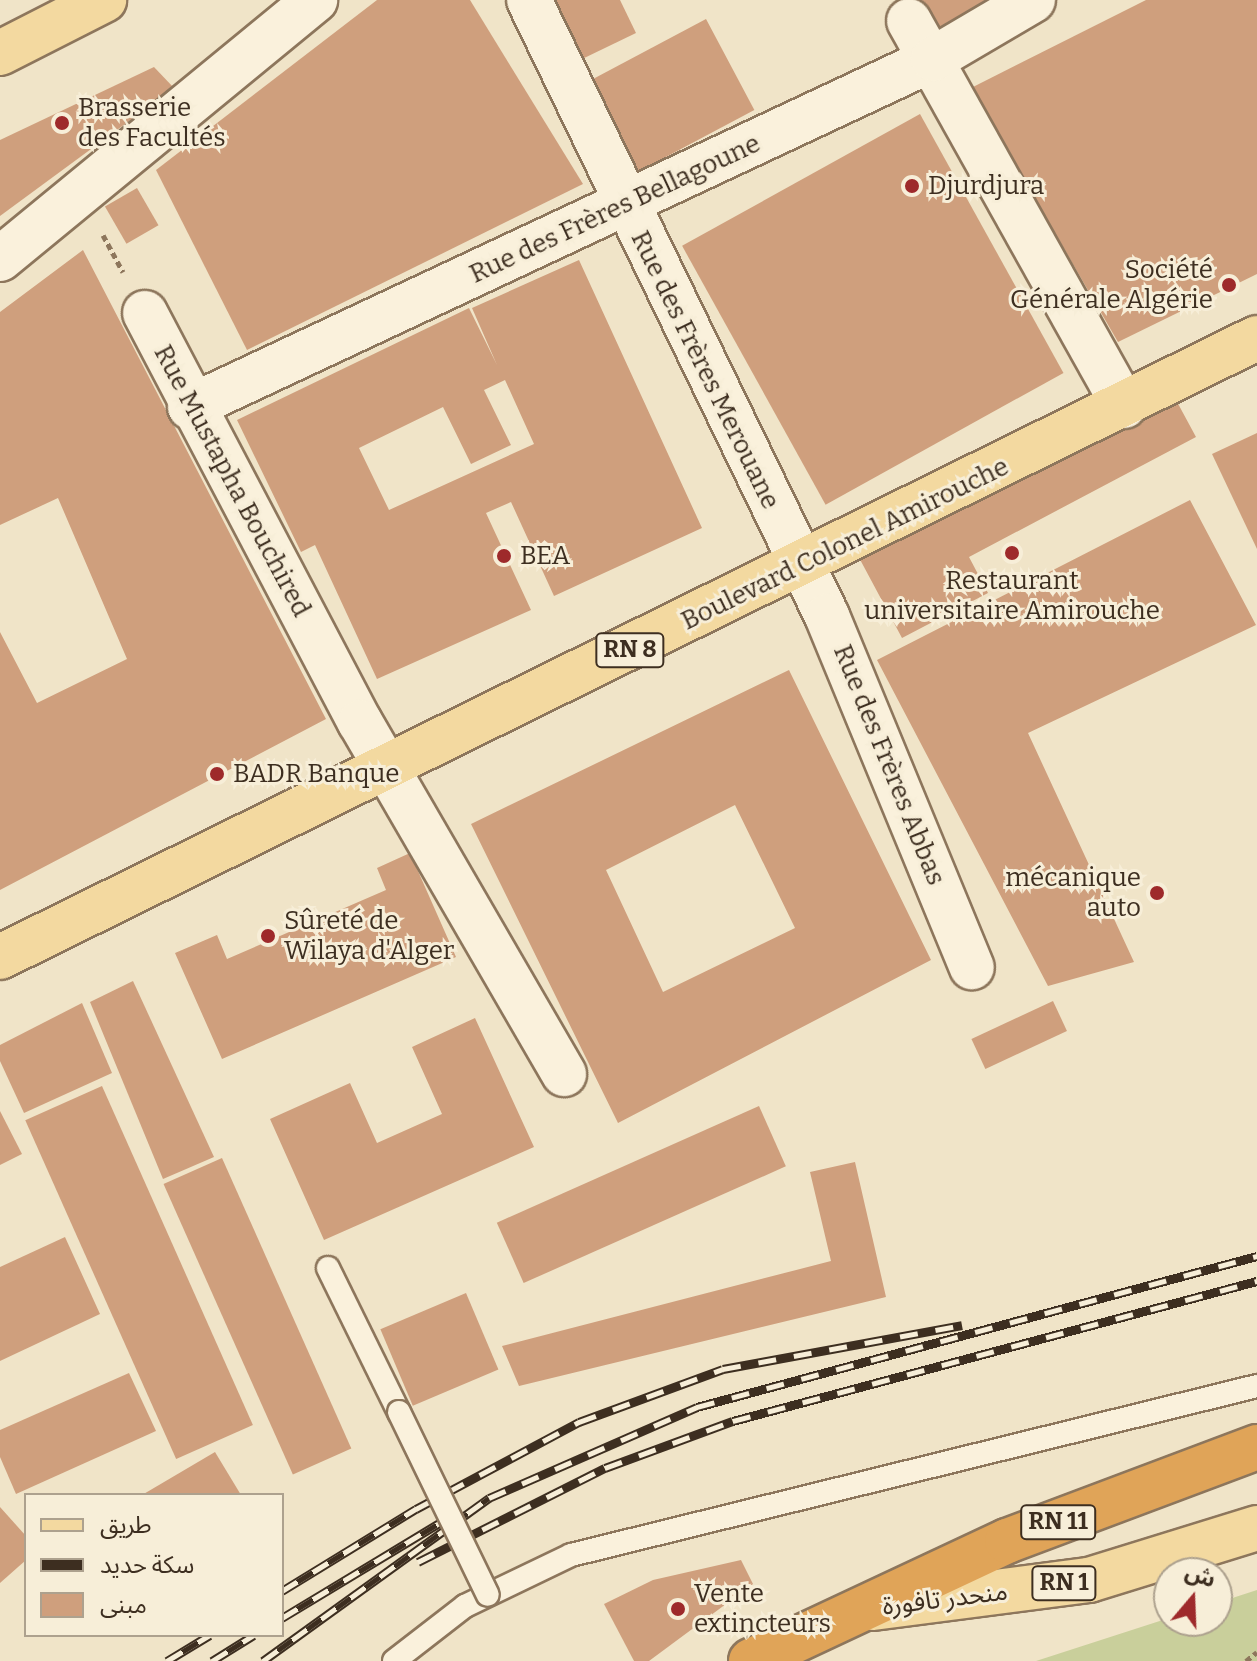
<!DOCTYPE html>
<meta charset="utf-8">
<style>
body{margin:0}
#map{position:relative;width:1257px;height:1661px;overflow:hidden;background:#f0e4c8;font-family:Bitter,"Noto Sans Arabic",serif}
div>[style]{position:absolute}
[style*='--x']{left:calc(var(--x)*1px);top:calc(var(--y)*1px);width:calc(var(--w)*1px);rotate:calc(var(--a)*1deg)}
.green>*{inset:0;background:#c9cf9b}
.building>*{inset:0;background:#cf9f7d;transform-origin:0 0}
.path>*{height:5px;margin-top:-2.5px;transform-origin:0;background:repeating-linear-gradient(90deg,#8d765c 0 6px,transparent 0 10px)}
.roads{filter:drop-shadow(2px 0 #8d765c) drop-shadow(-2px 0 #8d765c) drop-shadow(0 2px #8d765c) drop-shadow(0 -2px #8d765c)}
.lane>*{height:22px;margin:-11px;padding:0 11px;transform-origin:11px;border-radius:11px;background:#faf1dc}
.street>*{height:44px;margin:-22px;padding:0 22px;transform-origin:22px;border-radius:22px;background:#faf1dc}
.secondary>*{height:44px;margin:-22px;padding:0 22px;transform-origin:22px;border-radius:22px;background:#faf1dc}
.primary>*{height:44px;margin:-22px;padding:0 22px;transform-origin:22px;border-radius:22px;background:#f3d9a0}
.highway>*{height:44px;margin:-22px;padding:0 22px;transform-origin:22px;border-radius:22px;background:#e0a458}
.rail>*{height:9px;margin-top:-4.5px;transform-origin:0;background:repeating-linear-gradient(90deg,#f7eed8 0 18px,#3d2e20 0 36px);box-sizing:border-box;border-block:2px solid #3d2e20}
.bridges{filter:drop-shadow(2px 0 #8d765c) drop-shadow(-2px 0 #8d765c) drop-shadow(0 2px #8d765c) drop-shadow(0 -2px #8d765c)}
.lane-bridge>*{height:22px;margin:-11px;padding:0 11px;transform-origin:11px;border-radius:11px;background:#faf1dc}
.dots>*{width:22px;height:22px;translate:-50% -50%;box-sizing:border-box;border:4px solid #f7eed8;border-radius:50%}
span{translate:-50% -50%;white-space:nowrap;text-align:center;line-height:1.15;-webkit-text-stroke:6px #f7eed8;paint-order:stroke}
.shield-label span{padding:2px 6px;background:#f7eed8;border:2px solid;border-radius:6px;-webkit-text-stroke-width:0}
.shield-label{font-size:24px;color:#3d2e20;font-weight:700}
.poi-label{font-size:26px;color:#3d2e20}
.left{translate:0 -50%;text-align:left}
.right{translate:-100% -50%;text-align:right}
.street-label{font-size:26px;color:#3d2e20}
.legend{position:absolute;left:24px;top:1493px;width:260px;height:144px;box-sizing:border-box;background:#f7eed8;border:2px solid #ada18e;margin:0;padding:10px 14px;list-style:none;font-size:24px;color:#3d2e20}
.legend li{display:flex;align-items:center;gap:16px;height:40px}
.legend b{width:40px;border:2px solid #ada18e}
.north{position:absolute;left:1153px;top:1557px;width:80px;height:80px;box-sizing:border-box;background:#f7eed8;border:2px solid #ada18e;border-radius:50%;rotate:19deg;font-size:22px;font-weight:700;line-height:32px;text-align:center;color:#3d2e20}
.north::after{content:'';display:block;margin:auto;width:28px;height:36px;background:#9e2a2b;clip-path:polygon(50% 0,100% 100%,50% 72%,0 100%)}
</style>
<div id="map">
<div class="green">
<div style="clip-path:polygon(1257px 1590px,1257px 1661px,1036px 1661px,1169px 1618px,1217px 1621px,1217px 1603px)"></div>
</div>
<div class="building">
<div style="clip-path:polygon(377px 0,470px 0,583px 184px,247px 350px,156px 170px)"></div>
<div style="clip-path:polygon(548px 0,620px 0,636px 33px,578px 61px)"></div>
<div style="clip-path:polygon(919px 0,997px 0,936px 30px)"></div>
<div style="clip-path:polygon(1146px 0,1257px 0,1257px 274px,1118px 342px,971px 88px)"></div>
<div style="left:706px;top:19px;width:103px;height:137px;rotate:62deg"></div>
<div style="clip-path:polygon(154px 67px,174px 88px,0 216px,0 140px)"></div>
<div style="left:920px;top:114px;width:296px;height:272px;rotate:61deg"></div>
<div style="left:137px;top:188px;width:43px;height:37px;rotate:60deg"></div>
<div style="clip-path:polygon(83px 250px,326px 719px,0 890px,0 632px,37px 703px,127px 659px,58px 498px,0 525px,0 312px)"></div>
<div style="clip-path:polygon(evenodd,579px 260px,702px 528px,554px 596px,511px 502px,486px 513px,531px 610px,377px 679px,315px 545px,301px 552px,237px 420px,469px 308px,497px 365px,472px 308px,579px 260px,505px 380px,534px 444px,389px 510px,359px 448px,443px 407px,471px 464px,511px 445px,484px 390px,505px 380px)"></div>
<div style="clip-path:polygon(1169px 387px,1196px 437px,969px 557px,988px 593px,902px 638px,856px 552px)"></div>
<div style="clip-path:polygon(1257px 433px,1257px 549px,1212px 454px)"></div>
<div style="clip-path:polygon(1190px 500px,1256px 625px,1028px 733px,1134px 962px,1048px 986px,877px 660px)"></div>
<div style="clip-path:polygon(evenodd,789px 670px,931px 960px,618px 1123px,471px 824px,789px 670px,735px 805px,795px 928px,663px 992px,606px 870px,735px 805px)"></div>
<div style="clip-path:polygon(410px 853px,456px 957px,222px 1059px,175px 953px,217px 935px,227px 959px,386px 890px,377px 868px)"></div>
<div style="clip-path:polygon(133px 981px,214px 1157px,163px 1179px,90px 1002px)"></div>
<div style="left:1053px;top:1001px;width:33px;height:90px;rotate:65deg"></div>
<div style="clip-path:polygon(82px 1003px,112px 1073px,24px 1113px,0 1061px,0 1045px)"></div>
<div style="clip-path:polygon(475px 1018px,534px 1147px,324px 1240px,270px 1119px,350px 1083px,377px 1143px,442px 1114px,412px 1047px)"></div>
<div style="left:102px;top:1086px;width:371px;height:84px;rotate:66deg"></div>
<div style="left:759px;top:1106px;width:66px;height:287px;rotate:66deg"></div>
<div style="clip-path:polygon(0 1111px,22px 1154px,0 1165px)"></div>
<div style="left:222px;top:1158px;width:318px;height:64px;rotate:66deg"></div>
<div style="clip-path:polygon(855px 1162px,886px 1297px,519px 1386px,502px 1346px,831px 1261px,810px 1172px)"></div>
<div style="clip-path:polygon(65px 1237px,100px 1314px,0 1361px,0 1267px)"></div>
<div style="left:466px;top:1293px;width:83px;height:93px;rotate:67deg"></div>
<div style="clip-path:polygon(129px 1373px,156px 1431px,16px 1494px,0 1457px,0 1430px)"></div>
<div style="clip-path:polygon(215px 1452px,241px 1495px,142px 1495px)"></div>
<div style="clip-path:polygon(0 1507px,26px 1536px,26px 1560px,0 1583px)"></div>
<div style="clip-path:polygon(741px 1560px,753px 1584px,649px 1661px,634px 1661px,604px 1604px,653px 1580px)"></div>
</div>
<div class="path">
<div style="--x:103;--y:235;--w:42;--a:61.6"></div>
<div style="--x:1246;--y:1661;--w:14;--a:-39"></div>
</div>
<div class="roads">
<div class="lane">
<div style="--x:328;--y:1268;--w:161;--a:63.8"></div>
<div style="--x:394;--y:1661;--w:90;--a:-37.8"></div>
<div style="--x:465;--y:1606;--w:118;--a:-25.7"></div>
<div style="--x:571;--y:1555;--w:707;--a:-13.84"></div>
</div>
<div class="street">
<div style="--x:529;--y:0;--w:684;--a:64.18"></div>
<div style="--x:827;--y:616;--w:380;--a:67.6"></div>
<div style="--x:909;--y:21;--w:441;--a:60.8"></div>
<div style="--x:145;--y:313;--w:462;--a:62.3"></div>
<div style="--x:360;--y:722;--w:407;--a:59.9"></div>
<div style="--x:190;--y:407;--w:820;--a:-25.1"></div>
<div style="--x:933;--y:59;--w:116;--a:-30.5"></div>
</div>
<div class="secondary">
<div style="--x:0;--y:259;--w:408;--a:-39.4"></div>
</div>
<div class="primary">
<div style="--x:0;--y:53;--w:117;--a:-27"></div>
<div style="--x:0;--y:957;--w:1401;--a:-26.22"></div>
<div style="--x:873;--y:1608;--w:218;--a:-7.4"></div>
<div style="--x:1089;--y:1580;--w:176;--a:-17.2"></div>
</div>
<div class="highway">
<div style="--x:751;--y:1661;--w:283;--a:-25.1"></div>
<div style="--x:1007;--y:1541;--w:267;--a:-20.6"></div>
</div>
</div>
<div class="rail">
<div style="--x:418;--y:1562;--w:209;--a:-26.7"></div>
<div style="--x:605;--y:1468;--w:136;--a:-20.2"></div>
<div style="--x:733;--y:1421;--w:542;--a:-14.96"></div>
<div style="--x:282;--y:1591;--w:157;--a:-31.5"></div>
<div style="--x:416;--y:1509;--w:185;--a:-28.1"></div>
<div style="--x:579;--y:1422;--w:153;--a:-20.2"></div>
<div style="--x:723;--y:1369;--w:243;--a:-10.4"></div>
<div style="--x:282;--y:1618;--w:186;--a:-31.1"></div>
<div style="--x:167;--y:1661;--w:50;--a:-31.2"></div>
<div style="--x:212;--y:1661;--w:49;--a:-31.8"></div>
<div style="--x:263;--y:1661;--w:279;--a:-35.8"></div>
<div style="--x:489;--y:1498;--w:227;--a:-23.6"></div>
<div style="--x:697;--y:1407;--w:580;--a:-15.09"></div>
</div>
<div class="bridges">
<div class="lane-bridge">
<div style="--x:399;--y:1412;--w:203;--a:64.1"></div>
</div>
</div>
<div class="dots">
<div style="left:62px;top:123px;background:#9e2a2b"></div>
<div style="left:912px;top:186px;background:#9e2a2b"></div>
<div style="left:1229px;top:285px;background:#9e2a2b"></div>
<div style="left:1012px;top:553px;background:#9e2a2b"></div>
<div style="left:504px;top:556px;background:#9e2a2b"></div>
<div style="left:217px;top:774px;background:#9e2a2b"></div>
<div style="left:1157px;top:893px;background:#9e2a2b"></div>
<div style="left:268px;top:936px;background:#9e2a2b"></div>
<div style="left:678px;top:1609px;background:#9e2a2b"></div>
</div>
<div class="shield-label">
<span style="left:630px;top:650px">RN 8</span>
<span style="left:1058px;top:1522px">RN 11</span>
<span style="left:1064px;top:1583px">RN 1</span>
</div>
<div class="poi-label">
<span class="left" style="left:78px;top:123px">Brasserie<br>des Facultés</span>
<span class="left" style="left:928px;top:186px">Djurdjura</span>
<span class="right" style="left:1213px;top:285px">Société<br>Générale Algérie</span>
<span class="left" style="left:520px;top:556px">BEA</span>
<span style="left:1012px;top:596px">Restaurant<br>universitaire Amirouche</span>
<span class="left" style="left:233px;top:774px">BADR Banque</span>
<span class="right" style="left:1141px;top:893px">mécanique<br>auto</span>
<span class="left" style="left:284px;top:936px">Sûreté de<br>Wilaya d'Alger</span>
<span class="left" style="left:694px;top:1609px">Vente<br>extincteurs</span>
</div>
<div class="street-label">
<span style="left:615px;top:209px;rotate:-25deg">Rue des Frères Bellagoune</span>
<span style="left:705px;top:370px;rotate:64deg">Rue des Frères Merouane</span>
<span style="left:232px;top:481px;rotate:62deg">Rue Mustapha Bouchired</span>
<span style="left:845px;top:544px;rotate:-26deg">Boulevard Colonel Amirouche</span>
<span style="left:889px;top:765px;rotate:68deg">Rue des Frères Abbas</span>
<span style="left:945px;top:1599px;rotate:-7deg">منحدر تافورة</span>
</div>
<ul class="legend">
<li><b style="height:10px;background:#f3d9a0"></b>طريق</li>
<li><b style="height:10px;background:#3d2e20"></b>سكة حديد</li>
<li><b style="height:22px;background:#cf9f7d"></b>مبنى</li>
</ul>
<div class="north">ش</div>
</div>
